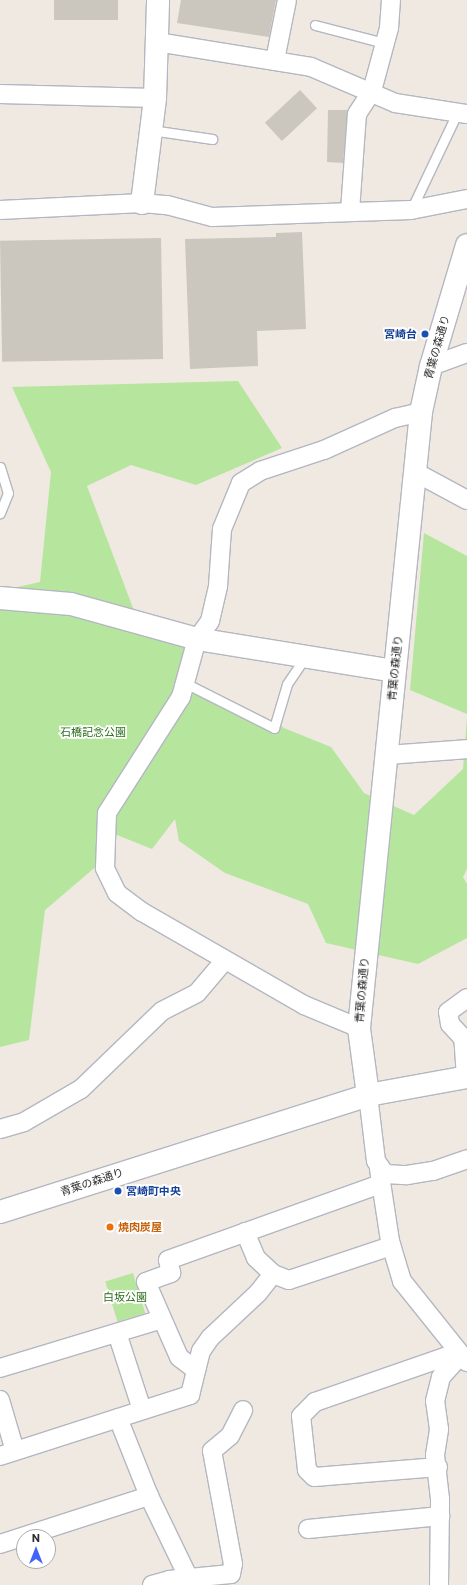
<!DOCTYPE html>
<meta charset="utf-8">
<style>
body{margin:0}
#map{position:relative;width:467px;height:1585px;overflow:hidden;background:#efe9e1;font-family:Commissioner,"Noto Sans JP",sans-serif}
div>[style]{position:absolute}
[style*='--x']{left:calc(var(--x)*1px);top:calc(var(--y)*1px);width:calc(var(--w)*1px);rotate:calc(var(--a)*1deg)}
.green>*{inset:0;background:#b6e59e;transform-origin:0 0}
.building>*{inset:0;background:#cbc7bf;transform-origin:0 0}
.roads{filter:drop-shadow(1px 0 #b4b7c1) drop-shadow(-1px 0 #b4b7c1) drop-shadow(0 1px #b4b7c1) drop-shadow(0 -1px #b4b7c1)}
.lane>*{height:9px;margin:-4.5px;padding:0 4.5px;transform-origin:4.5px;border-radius:4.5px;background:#fff}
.street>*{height:18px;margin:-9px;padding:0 9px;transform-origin:9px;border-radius:9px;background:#fff}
.secondary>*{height:22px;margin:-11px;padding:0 11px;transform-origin:11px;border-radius:11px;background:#fff}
.dots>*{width:11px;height:11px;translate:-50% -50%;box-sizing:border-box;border:2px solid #fff;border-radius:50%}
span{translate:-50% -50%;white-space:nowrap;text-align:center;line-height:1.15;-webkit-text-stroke:3.5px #fff;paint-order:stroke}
.transit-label{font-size:11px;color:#164399;font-weight:700}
.right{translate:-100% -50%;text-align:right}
.left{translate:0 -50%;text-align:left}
.street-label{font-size:11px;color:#2e2e2e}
.park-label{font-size:11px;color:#2c6e1b}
.food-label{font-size:11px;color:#c56008;font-weight:700}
.north{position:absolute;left:16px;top:1529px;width:40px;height:40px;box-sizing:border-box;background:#fff;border:1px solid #ababab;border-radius:50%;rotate:0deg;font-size:11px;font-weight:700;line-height:16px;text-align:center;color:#2e2e2e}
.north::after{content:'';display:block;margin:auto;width:14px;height:18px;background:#4264fb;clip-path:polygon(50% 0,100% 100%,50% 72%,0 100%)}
</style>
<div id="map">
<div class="green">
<div style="clip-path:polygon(238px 381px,282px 448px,196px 485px,131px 465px,87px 486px,133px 608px,185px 649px,187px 690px,279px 724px,284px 728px,331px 747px,364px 793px,414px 815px,463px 769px,467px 717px,467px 869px,463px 877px,467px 884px,467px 938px,418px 964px,326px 943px,308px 904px,225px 873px,179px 841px,175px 819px,152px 849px,102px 829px,99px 864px,45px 910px,29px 1040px,0 1047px,0 591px,40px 582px,51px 472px,12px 387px)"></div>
<div style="clip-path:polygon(424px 533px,467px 556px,467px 714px,410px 690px)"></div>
<div style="left:133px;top:1273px;width:42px;height:29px;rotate:73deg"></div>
</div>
<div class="building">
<div style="left:54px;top:0;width:64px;height:20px"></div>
<div style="clip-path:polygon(181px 0,276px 0,269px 37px,177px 23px)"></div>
<div style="left:300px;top:90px;width:25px;height:48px;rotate:47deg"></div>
<div style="clip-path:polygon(328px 110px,348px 110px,343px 163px,327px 162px)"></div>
<div style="clip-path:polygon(302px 232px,306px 329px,257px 331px,258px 366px,190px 369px,185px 239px,276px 237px,276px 233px)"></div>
<div style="left:161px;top:238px;width:121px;height:161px;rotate:89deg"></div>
</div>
<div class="roads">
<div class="lane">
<div style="--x:315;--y:25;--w:71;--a:14.6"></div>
<div style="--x:151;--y:130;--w:62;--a:8.4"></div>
<div style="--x:411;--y:210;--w:107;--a:-64.6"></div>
<div style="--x:0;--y:467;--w:27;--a:73"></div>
<div style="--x:8;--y:493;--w:22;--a:112"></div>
<div style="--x:185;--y:683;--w:100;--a:26.8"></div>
<div style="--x:274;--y:728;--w:46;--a:-73.5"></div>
<div style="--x:287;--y:684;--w:32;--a:-56"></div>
</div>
<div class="street">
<div style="--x:157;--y:42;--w:156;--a:9.2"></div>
<div style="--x:311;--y:67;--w:91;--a:23.2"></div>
<div style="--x:395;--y:103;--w:73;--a:8.7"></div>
<div style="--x:275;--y:60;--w:61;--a:-78.7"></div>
<div style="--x:0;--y:94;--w:155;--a:1.5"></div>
<div style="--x:0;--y:210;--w:142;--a:-2.8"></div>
<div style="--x:142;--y:203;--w:25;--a:5"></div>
<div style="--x:167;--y:205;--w:47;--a:14.9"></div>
<div style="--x:212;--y:217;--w:199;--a:-2"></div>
<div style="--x:411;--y:210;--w:57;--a:-11.1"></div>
<div style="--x:350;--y:211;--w:97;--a:-85.9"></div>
<div style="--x:357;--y:114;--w:27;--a:-57"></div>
<div style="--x:372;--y:91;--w:65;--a:-74.9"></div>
<div style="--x:389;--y:28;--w:28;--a:-86"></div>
<div style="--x:431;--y:366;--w:38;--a:-20"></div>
<div style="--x:415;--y:472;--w:59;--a:28.3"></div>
<div style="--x:386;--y:755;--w:81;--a:-4.2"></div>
<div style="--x:359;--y:1028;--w:60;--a:-157.3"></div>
<div style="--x:304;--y:1005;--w:187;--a:-150.1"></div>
<div style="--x:142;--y:912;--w:31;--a:-143"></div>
<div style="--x:117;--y:893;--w:28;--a:-116"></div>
<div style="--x:105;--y:868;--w:55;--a:-87.9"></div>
<div style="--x:107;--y:813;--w:138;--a:-57.5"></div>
<div style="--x:181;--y:697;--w:60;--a:-74.6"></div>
<div style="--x:197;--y:639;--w:22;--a:-54"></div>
<div style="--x:210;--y:621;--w:36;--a:-77"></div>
<div style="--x:218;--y:586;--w:57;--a:-86"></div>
<div style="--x:222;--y:529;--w:50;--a:-67.6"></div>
<div style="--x:241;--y:483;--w:22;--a:-32"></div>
<div style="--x:260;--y:471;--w:67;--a:-18.2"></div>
<div style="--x:324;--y:450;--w:78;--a:-24.3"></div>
<div style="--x:395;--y:418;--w:27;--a:-13"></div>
<div style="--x:466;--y:1077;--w:39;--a:-94"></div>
<div style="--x:463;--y:1038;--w:19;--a:-133"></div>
<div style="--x:450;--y:1024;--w:12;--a:-99"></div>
<div style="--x:448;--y:1012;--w:24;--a:-36"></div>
<div style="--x:368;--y:1095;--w:66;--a:83.1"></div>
<div style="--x:376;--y:1161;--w:16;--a:55"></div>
<div style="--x:385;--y:1174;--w:22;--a:3"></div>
<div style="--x:407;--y:1175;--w:26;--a:-9"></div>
<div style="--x:433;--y:1171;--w:36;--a:-19"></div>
<div style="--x:0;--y:1129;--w:25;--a:-16"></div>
<div style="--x:24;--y:1122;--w:66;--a:-30.1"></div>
<div style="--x:81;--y:1089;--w:112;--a:-43.9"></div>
<div style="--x:162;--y:1011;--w:39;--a:-27"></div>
<div style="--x:197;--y:993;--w:43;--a:-49.7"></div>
<div style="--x:379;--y:1169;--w:73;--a:81.3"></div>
<div style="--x:390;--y:1241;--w:42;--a:73.3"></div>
<div style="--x:402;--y:1281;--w:104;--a:51.3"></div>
<div style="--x:245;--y:1232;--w:28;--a:67"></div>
<div style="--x:256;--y:1258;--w:23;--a:43"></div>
<div style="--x:273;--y:1274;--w:17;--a:21"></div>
<div style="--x:289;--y:1280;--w:108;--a:-18.4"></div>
<div style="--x:117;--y:1333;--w:81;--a:72"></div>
<div style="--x:0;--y:1368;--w:169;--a:-16.8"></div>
<div style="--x:196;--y:1370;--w:21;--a:-143"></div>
<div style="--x:179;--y:1357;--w:82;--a:-113.7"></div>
<div style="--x:146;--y:1282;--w:27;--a:-20"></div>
<div style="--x:171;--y:1273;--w:13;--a:-103"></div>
<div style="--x:168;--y:1260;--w:225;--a:-19.7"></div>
<div style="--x:0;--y:1400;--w:53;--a:73.6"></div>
<div style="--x:118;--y:1418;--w:84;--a:68.3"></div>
<div style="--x:149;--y:1496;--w:99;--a:64.2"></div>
<div style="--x:0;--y:1456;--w:200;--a:-17.8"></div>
<div style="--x:190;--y:1395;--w:45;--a:-76"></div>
<div style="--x:201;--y:1351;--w:16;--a:-55"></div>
<div style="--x:210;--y:1338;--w:66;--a:-43.2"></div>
<div style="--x:258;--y:1293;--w:24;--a:-52"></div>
<div style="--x:438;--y:1467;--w:124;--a:175.4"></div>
<div style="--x:314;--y:1477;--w:10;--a:-135"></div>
<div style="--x:307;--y:1470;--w:54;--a:-96.3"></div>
<div style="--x:301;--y:1416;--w:20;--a:-45"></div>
<div style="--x:315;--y:1402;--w:138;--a:-19.1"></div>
<div style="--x:445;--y:1357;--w:16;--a:-7"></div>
<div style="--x:308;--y:1529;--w:133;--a:-5.6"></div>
<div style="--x:0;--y:1544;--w:157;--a:-17.9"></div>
<div style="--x:152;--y:1585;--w:18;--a:-16"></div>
<div style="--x:169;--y:1580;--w:62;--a:-5.5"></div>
<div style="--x:231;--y:1574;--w:10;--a:-79"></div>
<div style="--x:233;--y:1564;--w:115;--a:-100.5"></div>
<div style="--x:212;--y:1451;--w:23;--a:-40"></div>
<div style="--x:230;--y:1436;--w:29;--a:-63"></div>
<div style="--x:439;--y:1585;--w:86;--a:-89.3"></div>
<div style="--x:440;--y:1499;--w:44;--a:-96.5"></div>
<div style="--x:435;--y:1455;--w:26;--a:-81"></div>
<div style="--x:439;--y:1429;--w:28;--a:-98"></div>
<div style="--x:435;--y:1401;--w:25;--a:-76"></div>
<div style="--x:441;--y:1377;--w:30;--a:-48"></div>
</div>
<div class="secondary">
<div style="--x:142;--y:203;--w:106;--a:-82.9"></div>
<div style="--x:155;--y:98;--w:98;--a:-88.2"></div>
<div style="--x:0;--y:598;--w:71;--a:4.8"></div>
<div style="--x:71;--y:604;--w:131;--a:15.5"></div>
<div style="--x:197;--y:639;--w:200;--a:9.2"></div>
<div style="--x:368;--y:1095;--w:68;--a:-97.7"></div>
<div style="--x:359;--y:1028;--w:619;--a:-84.25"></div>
<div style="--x:421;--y:412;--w:47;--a:-77.7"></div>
<div style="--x:431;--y:366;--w:126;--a:-73.4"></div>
<div style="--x:0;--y:1212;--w:386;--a:-17.6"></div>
<div style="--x:368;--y:1095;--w:101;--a:-10.3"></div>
</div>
</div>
<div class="dots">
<div style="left:425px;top:334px;background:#1a4fb4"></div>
<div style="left:118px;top:1191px;background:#1a4fb4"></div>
<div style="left:110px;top:1227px;background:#e8710a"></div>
</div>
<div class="transit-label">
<span class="right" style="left:417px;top:334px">宮崎台</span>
<span class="left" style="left:126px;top:1191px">宮崎町中央</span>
</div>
<div class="street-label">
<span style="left:437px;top:347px;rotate:-74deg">青葉の森通り</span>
<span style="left:395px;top:668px;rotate:-84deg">青葉の森通り</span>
<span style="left:362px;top:990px;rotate:-85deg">青葉の森通り</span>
<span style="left:92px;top:1182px;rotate:-18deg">青葉の森通り</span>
</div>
<div class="park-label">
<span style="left:93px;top:732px">石橋記念公園</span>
<span style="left:125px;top:1297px">白坂公園</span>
</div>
<div class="food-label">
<span class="left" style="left:118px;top:1227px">焼肉炭屋</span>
</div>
<div class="north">N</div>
</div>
